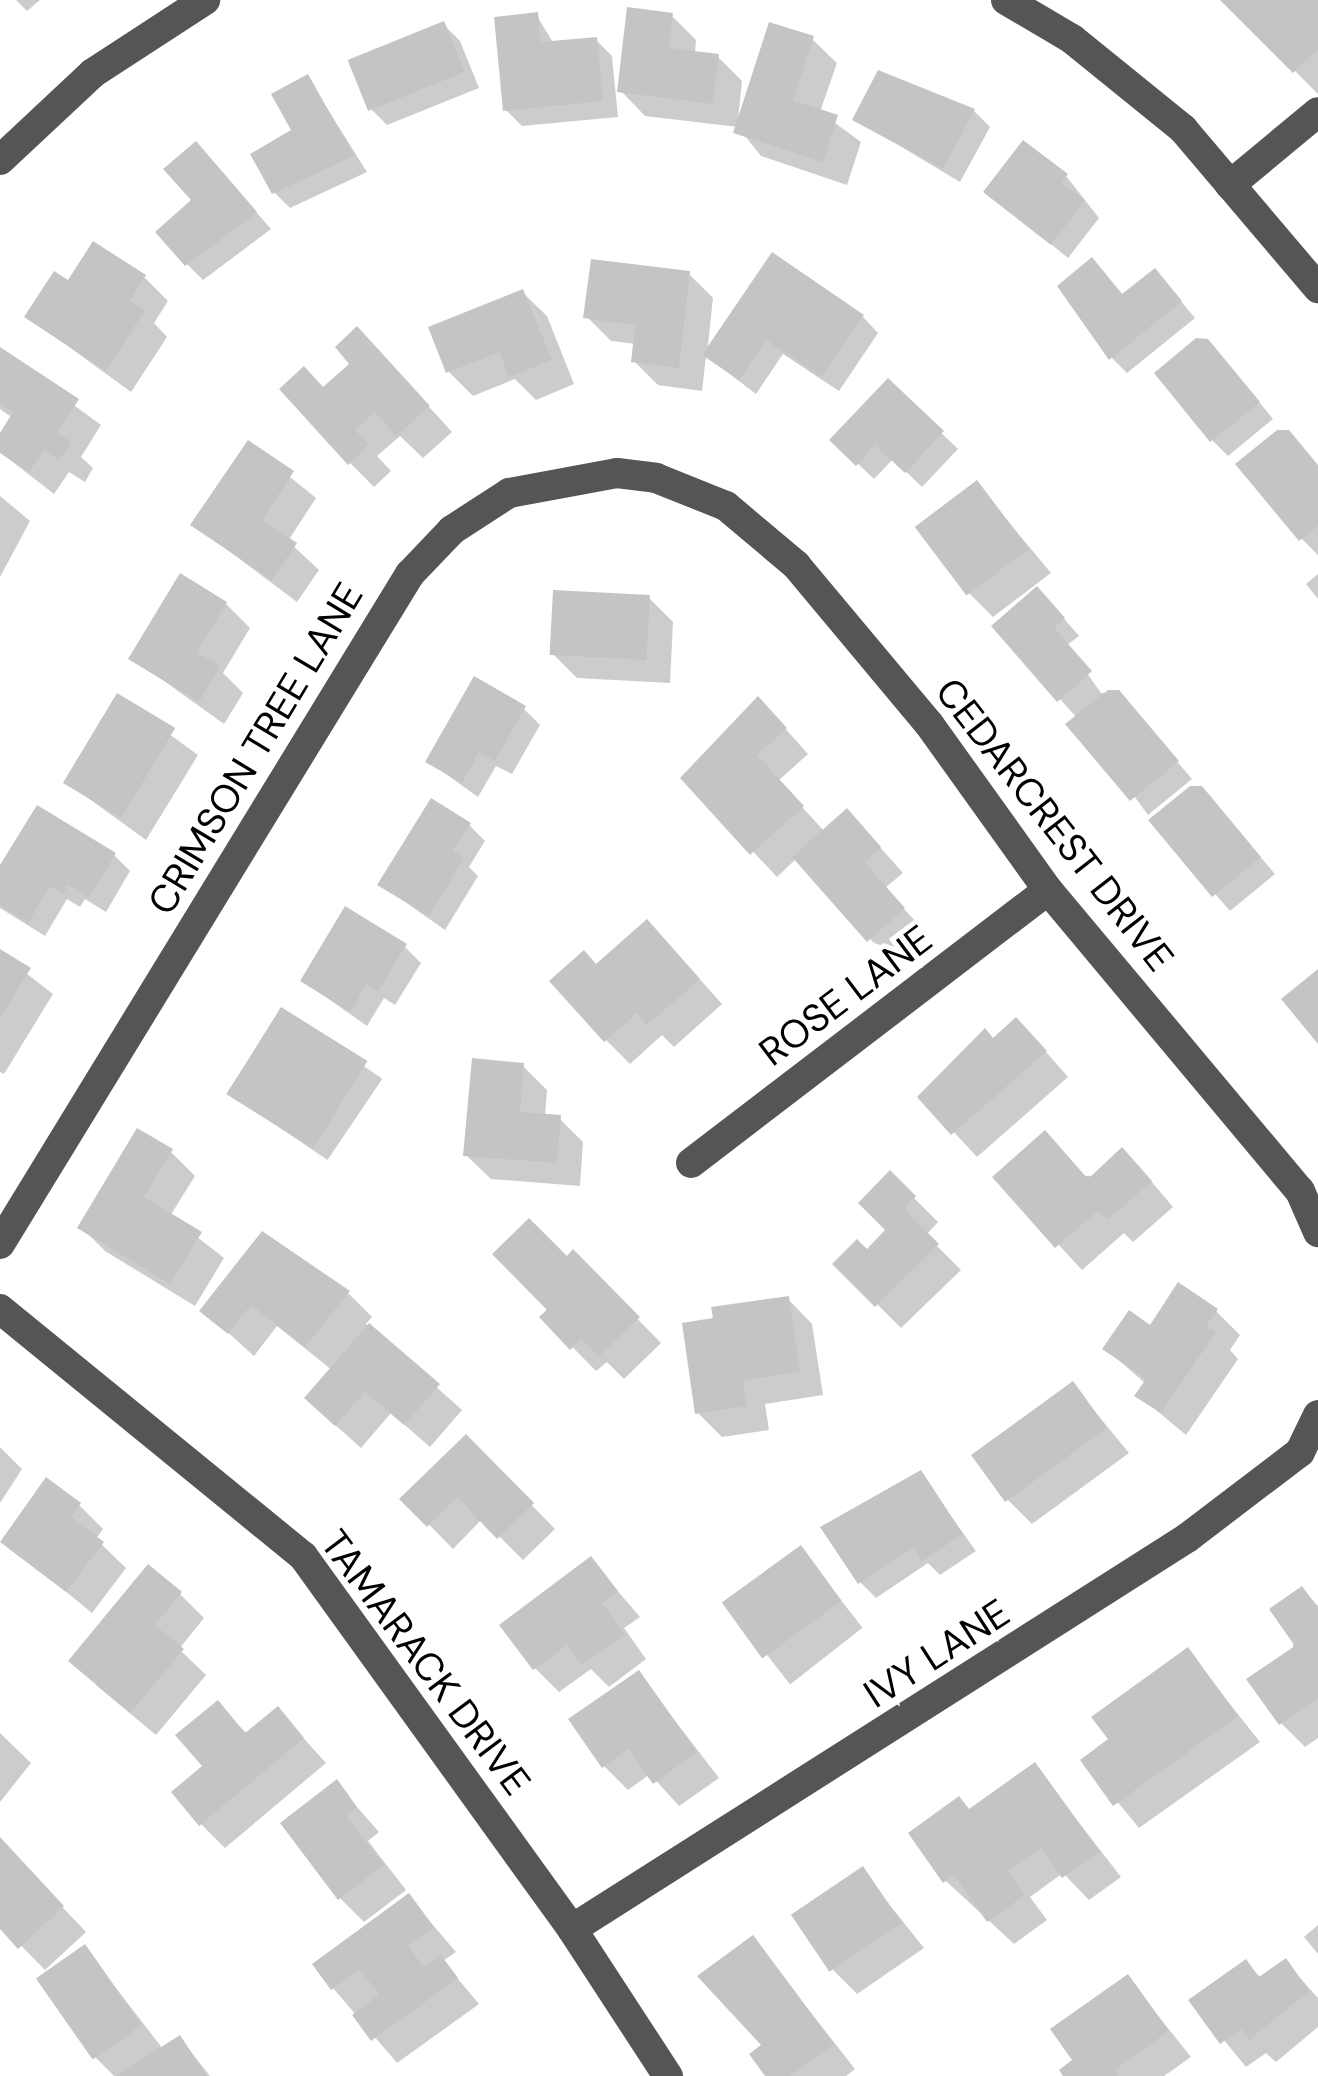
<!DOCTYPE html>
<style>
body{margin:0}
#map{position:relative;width:1318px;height:2076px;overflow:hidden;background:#fff;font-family:"DM Sans",sans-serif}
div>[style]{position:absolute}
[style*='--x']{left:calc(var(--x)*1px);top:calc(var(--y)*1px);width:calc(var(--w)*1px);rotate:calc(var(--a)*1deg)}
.shadow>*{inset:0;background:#0003;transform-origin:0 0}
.building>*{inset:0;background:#c4c4c4;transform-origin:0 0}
.minor>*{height:30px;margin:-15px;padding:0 15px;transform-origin:15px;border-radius:15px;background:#555}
span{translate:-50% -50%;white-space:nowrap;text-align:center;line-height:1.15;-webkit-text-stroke:10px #fff;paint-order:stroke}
.street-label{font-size:39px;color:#000}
</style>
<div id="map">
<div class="shadow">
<div style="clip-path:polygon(16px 0,40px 0,27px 11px)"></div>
<div style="clip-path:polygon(1224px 0,1318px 0,1318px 94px)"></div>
<div style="clip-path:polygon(537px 16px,554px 44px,596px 40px,612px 56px,618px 117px,522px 126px,506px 110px)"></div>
<div style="clip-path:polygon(672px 16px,696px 40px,695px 54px,718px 57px,742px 81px,738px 120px,812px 39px,837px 63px,820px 112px,861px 142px,847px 185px,761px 156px,738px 127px,645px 116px,621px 91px)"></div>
<div style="clip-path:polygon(444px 25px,460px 41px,479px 88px,387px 125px,371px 109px)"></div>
<div style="clip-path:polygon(880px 74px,974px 111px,990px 127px,960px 182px,855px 119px)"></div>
<div style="clip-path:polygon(308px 78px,367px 172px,290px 208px,274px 192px)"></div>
<div style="clip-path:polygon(212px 161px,271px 229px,203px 280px,187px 264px,195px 200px)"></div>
<div style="clip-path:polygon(1066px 176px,1099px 218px,1068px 258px,987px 192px)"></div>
<div style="clip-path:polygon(1092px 261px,1124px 296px,1170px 288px,1195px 318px,1127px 373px,1112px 358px)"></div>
<div style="clip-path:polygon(689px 274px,713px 298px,707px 354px,863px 317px,878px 333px,839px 391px,783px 354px,756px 394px,706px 356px,702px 391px,658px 385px,634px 361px,636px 344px,611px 341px,587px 317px)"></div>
<div style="clip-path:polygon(144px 277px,168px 301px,154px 323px,167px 337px,131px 392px,28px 317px,69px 284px)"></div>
<div style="clip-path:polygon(522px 292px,547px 316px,574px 384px,536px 400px,515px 379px,473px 396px,449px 372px)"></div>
<div style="clip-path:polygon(0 351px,101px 425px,81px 457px,93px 468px,85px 482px,69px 472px,54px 494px,0 452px,13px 418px,0 409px)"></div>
<div style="clip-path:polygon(381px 354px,452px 432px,423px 458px,400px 436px,377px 456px,391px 471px,374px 487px,350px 463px,324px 390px)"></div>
<div style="clip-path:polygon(1224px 359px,1273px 419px,1228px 456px,1212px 440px)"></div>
<div style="clip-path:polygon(888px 382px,958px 449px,922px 487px,893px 459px,874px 479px,833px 440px)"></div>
<div style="clip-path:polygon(249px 444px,316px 498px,288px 541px,319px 570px,297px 602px,194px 525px)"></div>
<div style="clip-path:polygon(1239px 465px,1318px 466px,1318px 555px,1302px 539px)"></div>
<div style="clip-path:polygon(977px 484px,1051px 573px,993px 617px,969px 593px)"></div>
<div style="clip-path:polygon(0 496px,30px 521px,0 577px)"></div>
<div style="clip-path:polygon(1318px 574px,1318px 599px,1306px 584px)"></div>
<div style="clip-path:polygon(649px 598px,673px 622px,670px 683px,577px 678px,553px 654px)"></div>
<div style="clip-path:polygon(226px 604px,250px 628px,223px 673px,243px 693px,224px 724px,132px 658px)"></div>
<div style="clip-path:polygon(1053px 606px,1079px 636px,1067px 645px,1101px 693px,1118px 693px,1192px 779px,1148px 815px,1077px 718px,995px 626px)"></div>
<div style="clip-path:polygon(118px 697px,198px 755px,146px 840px,66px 782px)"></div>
<div style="clip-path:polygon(524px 709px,540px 725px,512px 774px,496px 766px,478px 797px,429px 762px)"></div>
<div style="clip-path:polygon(782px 725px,808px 754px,778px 781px,825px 832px,871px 837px,903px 873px,885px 888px,927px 934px,893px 964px,797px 858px,777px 877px,684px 778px)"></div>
<div style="clip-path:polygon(1217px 806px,1275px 874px,1230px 911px,1152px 821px)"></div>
<div style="clip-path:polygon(469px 825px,485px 841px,469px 867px,478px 876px,445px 930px,381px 885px)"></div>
<div style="clip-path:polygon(114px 855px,130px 871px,106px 912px,85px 899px,80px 907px,67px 899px,45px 936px,0 908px,0 871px)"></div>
<div style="clip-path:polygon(405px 947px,421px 963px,395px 1005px,384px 998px,367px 1026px,303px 981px)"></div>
<div style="clip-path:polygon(671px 947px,722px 1004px,674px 1047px,662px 1035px,630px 1064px,606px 1040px,597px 967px)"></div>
<div style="clip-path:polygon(0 953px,53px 994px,4px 1074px,0 1072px)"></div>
<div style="left:282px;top:1011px;width:121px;height:98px;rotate:34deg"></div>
<div style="clip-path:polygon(993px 1041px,1040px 1045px,1068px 1077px,977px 1157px,921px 1097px)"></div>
<div style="clip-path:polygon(523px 1066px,547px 1090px,545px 1117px,559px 1118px,583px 1142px,580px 1186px,491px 1179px,466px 1155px)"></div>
<div style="clip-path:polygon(171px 1152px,195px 1176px,170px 1216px,224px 1258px,195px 1306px,105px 1251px,81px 1227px)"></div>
<div style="clip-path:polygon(890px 1174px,938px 1222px,926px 1235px,961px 1270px,901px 1328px,837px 1264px,867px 1253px,889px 1230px)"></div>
<div style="clip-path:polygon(1146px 1175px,1173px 1207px,1133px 1242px,1124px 1233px,1082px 1270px,996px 1177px)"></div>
<div style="clip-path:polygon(573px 1253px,661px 1343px,624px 1379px,607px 1362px,596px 1371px,543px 1317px)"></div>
<div style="clip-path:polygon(348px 1293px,372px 1317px,366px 1324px,462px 1410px,430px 1447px,391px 1413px,361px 1448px,332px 1422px,332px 1370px,277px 1326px,254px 1356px,203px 1310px)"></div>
<div style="clip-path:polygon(788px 1299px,812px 1324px,823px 1395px,765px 1404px,769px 1430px,722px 1437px,698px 1413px)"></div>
<div style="clip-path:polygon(1216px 1311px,1240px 1335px,1230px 1350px,1238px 1359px,1186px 1435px,1138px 1395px,1146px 1384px,1106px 1349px)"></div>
<div style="clip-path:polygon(1073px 1385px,1129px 1453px,1032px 1524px,1008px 1500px)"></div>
<div style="clip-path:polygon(466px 1438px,555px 1529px,523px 1560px,482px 1519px,453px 1549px,404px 1499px)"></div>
<div style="clip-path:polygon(0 1447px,22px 1469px,0 1503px)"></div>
<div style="clip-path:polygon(920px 1474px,976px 1551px,940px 1575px,928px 1563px,876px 1598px,860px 1582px)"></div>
<div style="clip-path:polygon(79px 1505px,103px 1529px,96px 1539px,126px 1568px,92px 1613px,3px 1540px)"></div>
<div style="left:801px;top:1549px;width:100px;height:92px;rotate:52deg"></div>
<div style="clip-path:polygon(591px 1560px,640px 1617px,624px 1628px,646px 1659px,609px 1687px,591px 1669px,559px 1692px,535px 1668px)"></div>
<div style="clip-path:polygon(1302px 1589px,1318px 1606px,1318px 1738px,1305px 1747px,1281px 1723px)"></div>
<div style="clip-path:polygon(180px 1594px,204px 1618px,179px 1649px,206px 1675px,156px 1735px,96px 1685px)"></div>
<div style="clip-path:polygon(1188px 1651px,1260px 1742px,1139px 1828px,1084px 1761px,1112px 1740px)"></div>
<div style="clip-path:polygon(639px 1674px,719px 1778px,679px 1806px,650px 1774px,628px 1790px,604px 1766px)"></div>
<div style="clip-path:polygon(218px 1704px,248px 1735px,278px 1710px,326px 1763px,225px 1848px,201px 1824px)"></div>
<div style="clip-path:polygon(0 1733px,31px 1763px,0 1802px)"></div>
<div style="clip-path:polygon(1035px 1766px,1121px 1877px,1089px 1900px,1063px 1873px,1030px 1897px,1047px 1920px,1014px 1944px,946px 1881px)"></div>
<div style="clip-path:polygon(336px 1783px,379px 1832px,368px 1841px,406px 1890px,364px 1922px,340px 1898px)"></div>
<div style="clip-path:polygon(0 1841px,86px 1932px,45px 1970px,0 1924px)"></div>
<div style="clip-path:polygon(862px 1870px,924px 1948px,857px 1994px,833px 1970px)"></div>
<div style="clip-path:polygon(409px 1897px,456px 1952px,443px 1961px,479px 2004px,397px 2063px,333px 1988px)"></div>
<div style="clip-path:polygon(1318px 1925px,1318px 1954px,1304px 1937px)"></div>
<div style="clip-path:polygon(753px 1939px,855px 2069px,846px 2076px,769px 2076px)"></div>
<div style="clip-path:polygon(85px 1948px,163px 2049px,180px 2038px,210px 2076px,114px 2076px,95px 2057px)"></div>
<div style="clip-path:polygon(1286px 1962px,1318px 1998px,1318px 2027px,1276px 2062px,1266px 2053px,1246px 2067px,1192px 2001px,1246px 1963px,1262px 1979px)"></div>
<div style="clip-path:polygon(1128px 1978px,1191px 2057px,1164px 2076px,1067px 2076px)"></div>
</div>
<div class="building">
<div style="clip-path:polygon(1220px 0,1318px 0,1318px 49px,1293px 73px)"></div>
<div style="clip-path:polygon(627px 7px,673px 13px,669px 48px,719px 54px,713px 104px,617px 92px)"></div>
<div style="clip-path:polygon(538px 12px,541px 42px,597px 37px,603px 101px,503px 111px,494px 17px)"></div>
<div style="left:444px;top:21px;width:55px;height:104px;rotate:68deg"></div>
<div style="clip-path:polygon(769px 22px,814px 36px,793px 100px,838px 115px,823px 162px,733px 133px)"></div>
<div style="clip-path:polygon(878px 70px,975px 109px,943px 169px,852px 120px)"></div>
<div style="clip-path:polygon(308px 74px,354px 156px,272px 194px,250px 154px,291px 130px,271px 94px)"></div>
<div style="clip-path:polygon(1023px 140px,1068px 174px,1061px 182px,1085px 200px,1051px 245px,983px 192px)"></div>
<div style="clip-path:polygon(196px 141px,257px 212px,185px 266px,155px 232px,191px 200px,163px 169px)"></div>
<div style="clip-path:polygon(93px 241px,146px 275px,130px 301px,145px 310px,106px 371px,24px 317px,54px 271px,68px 280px)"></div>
<div style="clip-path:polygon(772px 252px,864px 315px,822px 377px,766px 340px,739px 380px,702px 355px)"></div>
<div style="clip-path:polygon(1092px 257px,1122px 294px,1155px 268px,1182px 301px,1109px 360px,1057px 286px)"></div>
<div style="clip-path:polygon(591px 259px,690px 271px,679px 368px,631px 362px,635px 325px,583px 318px)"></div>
<div style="clip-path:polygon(523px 289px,552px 360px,509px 377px,499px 352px,446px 373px,428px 327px)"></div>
<div style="clip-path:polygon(357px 326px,430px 406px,396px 436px,375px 412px,355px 430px,369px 445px,348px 465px,279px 389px,304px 366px,323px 387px,349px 364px,335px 347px)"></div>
<div style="clip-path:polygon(1196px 338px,1208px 339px,1260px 402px,1210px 442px,1154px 373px)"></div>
<div style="clip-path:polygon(0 347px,79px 399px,57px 433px,71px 442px,59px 460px,44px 450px,29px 472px,0 453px,0 433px,13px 412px,0 404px)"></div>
<div style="clip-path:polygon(888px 378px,944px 431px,905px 473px,875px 445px,856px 466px,829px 440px)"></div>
<div style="clip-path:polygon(1277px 430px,1289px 430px,1318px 465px,1318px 526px,1299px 541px,1235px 464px)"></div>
<div style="clip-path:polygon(248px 440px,294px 471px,262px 520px,297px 543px,272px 580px,190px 525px)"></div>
<div style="left:977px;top:480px;width:86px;height:78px;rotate:53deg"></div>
<div style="clip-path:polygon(180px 573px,227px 602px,197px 652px,220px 666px,199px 702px,128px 659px)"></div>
<div style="clip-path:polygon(1037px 586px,1065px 618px,1054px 628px,1092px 671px,1057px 702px,991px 626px)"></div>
<div style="left:553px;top:590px;width:97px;height:65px;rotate:3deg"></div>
<div style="clip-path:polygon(474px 676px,526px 706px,495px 761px,479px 752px,462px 783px,425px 762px)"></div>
<div style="clip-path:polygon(1108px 690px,1119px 690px,1179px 761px,1130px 801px,1065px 724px)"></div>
<div style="left:117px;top:693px;width:68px;height:105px;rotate:31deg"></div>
<div style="clip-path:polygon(758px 696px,787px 728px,757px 755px,804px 806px,750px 855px,680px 778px)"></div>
<div style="clip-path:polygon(1190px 786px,1202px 786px,1261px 857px,1212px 897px,1148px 820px)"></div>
<div style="clip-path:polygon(431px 798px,471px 823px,453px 851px,464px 858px,429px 916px,377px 885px)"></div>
<div style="clip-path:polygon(37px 805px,116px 853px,89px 898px,68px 885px,63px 894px,50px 886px,28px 923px,0 905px,0 865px)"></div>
<div style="clip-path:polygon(847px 808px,881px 847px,864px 862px,905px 908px,867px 942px,792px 857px)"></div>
<div style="clip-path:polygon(345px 906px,407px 944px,378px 991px,367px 984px,350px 1012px,300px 981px)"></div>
<div style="clip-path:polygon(647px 919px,700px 979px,647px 1025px,637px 1013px,604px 1042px,549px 981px,584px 950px,596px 964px)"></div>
<div style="clip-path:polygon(0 949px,31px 968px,0 1018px)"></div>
<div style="clip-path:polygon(1318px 969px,1318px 1044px,1281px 999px)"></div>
<div style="left:281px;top:1007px;width:102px;height:103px;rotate:32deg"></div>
<div style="clip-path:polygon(1016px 1017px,1047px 1051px,951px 1135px,917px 1097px,985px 1028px,993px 1038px)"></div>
<div style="clip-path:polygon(472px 1058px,524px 1063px,520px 1112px,561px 1115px,557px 1163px,463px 1156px)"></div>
<div style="clip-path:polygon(137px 1128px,173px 1149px,144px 1197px,202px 1232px,170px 1284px,77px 1228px)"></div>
<div style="clip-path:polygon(1045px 1130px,1088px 1179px,1122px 1147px,1152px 1181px,1107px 1220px,1098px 1211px,1055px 1248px,992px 1177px)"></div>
<div style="clip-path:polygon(890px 1170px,916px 1196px,904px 1209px,939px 1244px,875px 1307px,832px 1264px,857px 1239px,867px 1249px,885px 1230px,858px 1203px)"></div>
<div style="clip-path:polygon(529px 1218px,567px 1256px,573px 1249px,640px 1317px,598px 1357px,581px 1339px,570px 1350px,539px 1317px,547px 1310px,492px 1254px)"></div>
<div style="clip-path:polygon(262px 1231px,350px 1291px,305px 1347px,251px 1305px,228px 1334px,199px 1311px)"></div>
<div style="clip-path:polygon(1178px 1282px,1218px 1309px,1206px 1326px,1216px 1332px,1161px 1413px,1134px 1396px,1146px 1379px,1102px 1349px,1129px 1310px,1150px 1325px)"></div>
<div style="clip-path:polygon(789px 1296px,800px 1372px,743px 1380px,747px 1406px,695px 1414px,682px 1323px,713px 1318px,711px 1307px)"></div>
<div style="clip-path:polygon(369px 1323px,440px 1384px,404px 1425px,365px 1392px,335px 1426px,304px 1398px)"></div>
<div style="left:1073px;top:1381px;width:58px;height:126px;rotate:54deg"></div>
<div style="clip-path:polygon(466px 1434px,534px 1503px,497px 1539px,457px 1497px,427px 1527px,399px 1499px)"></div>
<div style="clip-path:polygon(921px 1470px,963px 1534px,922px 1561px,913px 1548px,858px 1584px,820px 1527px)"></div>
<div style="clip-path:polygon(46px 1477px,81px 1503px,71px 1517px,104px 1542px,66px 1592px,0 1542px)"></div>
<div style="left:801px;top:1545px;width:69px;height:98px;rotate:54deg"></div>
<div style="clip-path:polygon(591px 1556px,618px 1591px,602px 1603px,625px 1634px,582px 1665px,567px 1645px,533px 1670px,499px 1625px)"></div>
<div style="clip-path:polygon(148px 1564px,182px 1592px,155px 1625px,184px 1649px,130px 1713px,68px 1661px)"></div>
<div style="clip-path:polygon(1302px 1586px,1318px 1608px,1318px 1698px,1279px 1725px,1246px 1679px,1295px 1646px,1269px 1609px)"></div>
<div style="clip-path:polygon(1188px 1647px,1238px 1716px,1113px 1806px,1080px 1760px,1108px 1739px,1091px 1717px)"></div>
<div style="clip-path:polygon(639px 1670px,697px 1752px,653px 1784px,628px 1749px,602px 1768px,568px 1719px)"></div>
<div style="clip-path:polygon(218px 1700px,245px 1733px,278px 1706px,304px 1738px,199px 1826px,171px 1792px,202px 1766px,175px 1735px)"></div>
<div style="clip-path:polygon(1035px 1762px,1100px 1852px,1062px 1878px,1041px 1848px,1008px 1871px,1025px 1895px,987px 1922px,954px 1875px,943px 1883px,908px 1833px,959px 1796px,969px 1809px)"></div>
<div style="clip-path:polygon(337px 1779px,357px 1807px,346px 1816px,384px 1865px,338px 1900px,280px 1823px)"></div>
<div style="clip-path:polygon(0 1837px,64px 1906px,18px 1949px,0 1929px)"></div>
<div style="left:863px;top:1866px;width:69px;height:87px;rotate:56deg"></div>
<div style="clip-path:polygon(409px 1893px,434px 1927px,408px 1945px,424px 1968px,441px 1955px,458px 1978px,371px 2041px,352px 2015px,379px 1995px,360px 1969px,331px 1990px,312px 1964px)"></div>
<div style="clip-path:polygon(753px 1935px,834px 2044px,790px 2076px,765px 2076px,749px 2054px,761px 2045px,697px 1976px)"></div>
<div style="left:85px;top:1944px;width:99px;height:60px;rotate:55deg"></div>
<div style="clip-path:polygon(1286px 1958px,1309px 1991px,1249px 2040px,1241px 2029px,1220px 2044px,1188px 2000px,1246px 1959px,1259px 1977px)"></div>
<div style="clip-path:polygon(1128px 1974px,1169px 2031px,1114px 2070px,1118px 2076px,1063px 2076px,1059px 2070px,1072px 2060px,1050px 2029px)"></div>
<div style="clip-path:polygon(180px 2035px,207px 2076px,116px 2076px)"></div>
</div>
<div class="minor">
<div style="--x:1006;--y:0;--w:77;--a:30.6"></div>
<div style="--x:1072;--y:39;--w:143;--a:39"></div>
<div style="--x:1183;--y:129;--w:209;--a:49.7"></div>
<div style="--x:0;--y:160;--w:127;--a:-43.1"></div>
<div style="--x:93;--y:73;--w:134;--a:-33.1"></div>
<div style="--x:1230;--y:185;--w:114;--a:-39.7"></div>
<div style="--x:691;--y:1163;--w:449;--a:-37.4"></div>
<div style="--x:0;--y:1244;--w:785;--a:-58.54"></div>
<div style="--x:410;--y:574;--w:61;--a:-46.3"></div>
<div style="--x:452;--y:530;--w:68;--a:-33"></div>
<div style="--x:509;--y:493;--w:110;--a:-10.5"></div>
<div style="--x:617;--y:473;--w:39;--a:7"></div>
<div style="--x:656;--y:478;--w:75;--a:21.8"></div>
<div style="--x:726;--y:506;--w:92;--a:40.1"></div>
<div style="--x:796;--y:565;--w:207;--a:50.1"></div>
<div style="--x:929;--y:724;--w:204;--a:54.4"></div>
<div style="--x:1048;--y:890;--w:393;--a:50.1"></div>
<div style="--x:1300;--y:1191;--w:45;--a:66.3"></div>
<div style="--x:0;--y:1309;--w:391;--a:39.2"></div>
<div style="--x:303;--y:1556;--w:460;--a:54.2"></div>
<div style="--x:572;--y:1929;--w:176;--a:56.9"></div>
<div style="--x:572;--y:1929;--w:729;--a:-32.45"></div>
<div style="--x:1187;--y:1538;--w:142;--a:-37.3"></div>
<div style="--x:1300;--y:1452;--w:41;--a:-64.1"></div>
</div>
<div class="street-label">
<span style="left:256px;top:749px;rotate:-59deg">CRIMSON TREE LANE</span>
<span style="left:1054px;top:825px;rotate:52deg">CEDARCREST DRIVE</span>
<span style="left:846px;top:996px;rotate:-37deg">ROSE LANE</span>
<span style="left:937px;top:1654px;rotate:-33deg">IVY LANE</span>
<span style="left:425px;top:1663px;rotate:53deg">TAMARACK DRIVE</span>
</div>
</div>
